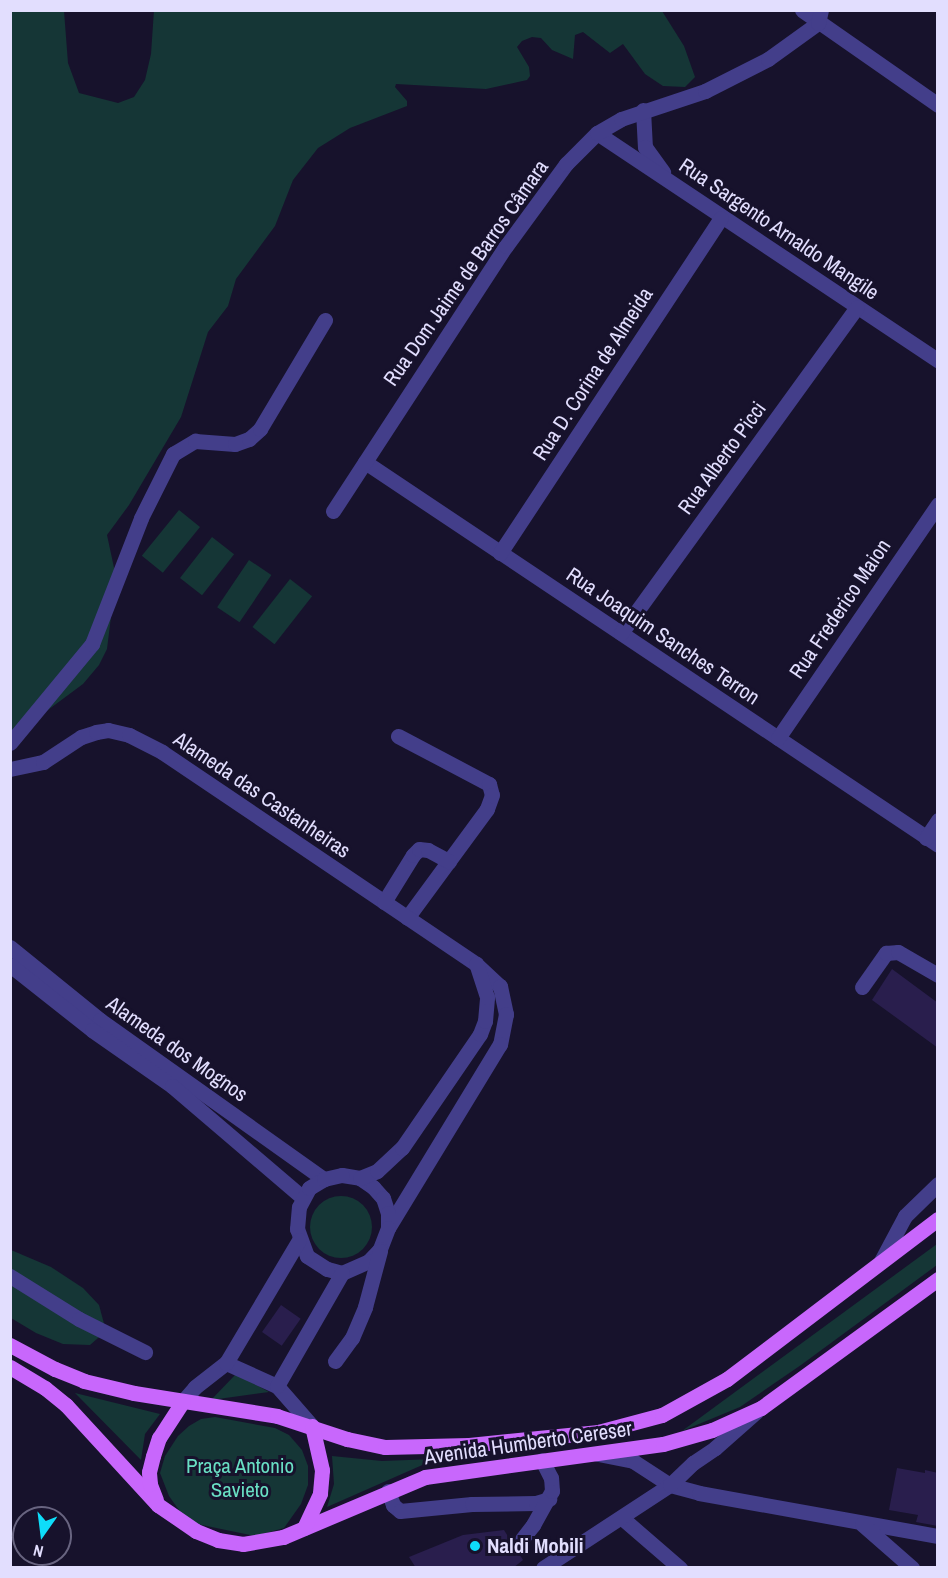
<!DOCTYPE html>
<meta charset="utf-8">
<style>
body{margin:0}
#map{position:relative;width:948px;height:1578px;overflow:hidden;background:#17122c;font-family:"Archivo Narrow",sans-serif}
div>[style]{position:absolute}
[style*='--x']{left:calc(var(--x)*1px);top:calc(var(--y)*1px);width:calc(var(--w)*1px);rotate:calc(var(--a)*1deg)}
.green>*{inset:0;background:#153636;transform-origin:0 0}
.round{border-radius:50%}
.building>*{inset:0;background:#291e4d;transform-origin:0 0}
.minor>*{height:15px;margin:-7.5px;padding:0 7.5px;transform-origin:7.5px;border-radius:7.5px;background:#433e8a}
.major>*{height:15px;margin:-7.5px;padding:0 7.5px;transform-origin:7.5px;border-radius:7.5px;background:#c867fc}
.dots>*{width:16px;height:16px;translate:-50% -50%;box-sizing:border-box;border:3px solid #17122c;border-radius:50%}
span{translate:-50% -50%;white-space:nowrap;text-align:center;line-height:1.15;-webkit-text-stroke:6px #17122c;paint-order:stroke}
.street-label{font-size:21px;color:#e2defe}
.park-label{font-size:21px;color:#69dfc4}
.poi-label{font-size:21px;color:#e2defe;font-weight:700}
.left{translate:0 -50%;text-align:left}
.frame{position:absolute;inset:0;border:12px solid #e2defe;pointer-events:none}
.north{position:absolute;left:12px;top:1506px;width:60px;height:60px;box-sizing:border-box;background:#17122c;border:2px solid #686480;border-radius:50%;rotate:194deg;font-size:16px;font-weight:700;line-height:24px;text-align:center;color:#e2defe}
.north::after{content:'';display:block;margin:auto;width:21px;height:27px;background:#0eddfa;clip-path:polygon(50% 0,100% 100%,50% 72%,0 100%)}
</style>
<div id="map">
<div class="green">
<div style="clip-path:polygon(154px 10px,662px 11px,684px 46px,695px 77px,685px 87px,663px 86px,645px 74px,623px 44px,610px 53px,583px 32px,575px 35px,573px 59px,552px 50px,541px 38px,532px 37px,522px 41px,517px 47px,529px 67px,530px 76px,527px 80px,486px 89px,396px 84px,395px 87px,407px 101px,407px 106px,350px 128px,318px 148px,293px 180px,275px 226px,236px 279px,228px 306px,208px 332px,181px 417px,129px 505px,107px 535px,116px 577px,107px 649px,99px 665px,83px 684px,25px 727px,10px 733px,10px 11px,64px 11px,68px 63px,79px 93px,118px 103px,134px 97px,145px 80px,151px 54px)"></div>
<div style="left:179px;top:510px;width:27px;height:59px;rotate:39deg"></div>
<div style="left:212px;top:537px;width:28px;height:52px;rotate:38deg"></div>
<div style="left:249px;top:560px;width:27px;height:57px;rotate:34deg"></div>
<div style="left:290px;top:579px;width:28px;height:61px;rotate:38deg"></div>
<div class="round" style="left:310px;top:1196px;width:62px;height:62px"></div>
<div style="clip-path:polygon(937px 1244px,937px 1265px,801px 1365px,740px 1407px,682px 1431px)"></div>
<div style="clip-path:polygon(11px 1250px,51px 1267px,83px 1288px,99px 1305px,106px 1331px,90px 1345px,63px 1344px,36px 1333px,11px 1318px)"></div>
<div style="clip-path:polygon(236px 1374px,269px 1392px,211px 1400px)"></div>
<div style="clip-path:polygon(75px 1393px,160px 1414px,145px 1434px,141px 1460px)"></div>
<div style="clip-path:polygon(215px 1417px,275px 1428px,289px 1435px,302px 1450px,308px 1466px,308px 1485px,301px 1504px,284px 1528px,255px 1536px,197px 1524px,181px 1513px,169px 1496px,160px 1473px,165px 1456px,178px 1436px,189px 1426px,201px 1419px)"></div>
<div style="clip-path:polygon(332px 1456px,382px 1461px,436px 1459px,327px 1507px,334px 1484px)"></div>
</div>
<div class="building">
<div style="clip-path:polygon(892px 969px,938px 1003px,938px 1048px,872px 1000px)"></div>
<div style="left:281px;top:1305px;width:24px;height:33px;rotate:35deg"></div>
<div style="clip-path:polygon(897px 1468px,925px 1473px,925px 1470px,938px 1473px,938px 1526px,916px 1522px,918px 1515px,889px 1510px)"></div>
<div style="clip-path:polygon(504px 1530px,523px 1560px,513px 1568px,416px 1568px,409px 1557px,463px 1535px)"></div>
</div>
<div class="minor">
<div style="--x:802;--y:10;--w:166;--a:34.9"></div>
<div style="--x:643;--y:110;--w:37;--a:87"></div>
<div style="--x:645;--y:147;--w:31;--a:54"></div>
<div style="--x:597;--y:133;--w:410;--a:33.7"></div>
<div style="--x:365;--y:462;--w:689;--a:33.76"></div>
<div style="--x:333;--y:511;--w:316;--a:-56.9"></div>
<div style="--x:506;--y:246;--w:102;--a:-53.8"></div>
<div style="--x:566;--y:164;--w:44;--a:-45"></div>
<div style="--x:597;--y:133;--w:28;--a:-30"></div>
<div style="--x:621;--y:119;--w:89;--a:-18.4"></div>
<div style="--x:705;--y:91;--w:71;--a:-26.9"></div>
<div style="--x:768;--y:59;--w:62;--a:-35.8"></div>
<div style="--x:818;--y:23;--w:13;--a:-77"></div>
<div style="--x:500;--y:553;--w:401;--a:-56.6"></div>
<div style="--x:621;--y:633;--w:402;--a:-54.1"></div>
<div style="--x:398;--y:736;--w:103;--a:27.8"></div>
<div style="--x:489;--y:784;--w:11;--a:75"></div>
<div style="--x:492;--y:795;--w:15;--a:110"></div>
<div style="--x:487;--y:809;--w:135;--a:126.3"></div>
<div style="--x:778;--y:738;--w:283;--a:-55.6"></div>
<div style="--x:10;--y:743;--w:129;--a:-50.4"></div>
<div style="--x:92;--y:644;--w:135;--a:-68.7"></div>
<div style="--x:141;--y:518;--w:72;--a:-63.4"></div>
<div style="--x:173;--y:454;--w:26;--a:-31"></div>
<div style="--x:195;--y:441;--w:40;--a:4.3"></div>
<div style="--x:235;--y:444;--w:15;--a:-20"></div>
<div style="--x:249;--y:439;--w:15;--a:-42"></div>
<div style="--x:260;--y:429;--w:127;--a:-59.2"></div>
<div style="--x:10;--y:769;--w:34;--a:-12"></div>
<div style="--x:43;--y:762;--w:45;--a:-33.3"></div>
<div style="--x:81;--y:737;--w:16;--a:-18"></div>
<div style="--x:96;--y:732;--w:12;--a:-9"></div>
<div style="--x:108;--y:730;--w:22;--a:13"></div>
<div style="--x:129;--y:735;--w:37;--a:27"></div>
<div style="--x:162;--y:752;--w:379;--a:34"></div>
<div style="--x:476;--y:964;--w:33;--a:43"></div>
<div style="--x:500;--y:986;--w:29;--a:78"></div>
<div style="--x:506;--y:1014;--w:31;--a:101"></div>
<div style="--x:500;--y:1044;--w:215;--a:121.3"></div>
<div style="--x:926;--y:838;--w:22;--a:-56"></div>
<div style="--x:384;--y:902;--w:55;--a:-58.3"></div>
<div style="--x:413;--y:855;--w:8;--a:-45"></div>
<div style="--x:419;--y:849;--w:9;--a:6"></div>
<div style="--x:428;--y:850;--w:24;--a:28"></div>
<div style="--x:10;--y:947;--w:116;--a:39"></div>
<div style="--x:100;--y:1020;--w:275;--a:35.4"></div>
<div style="--x:10;--y:965;--w:105;--a:38.4"></div>
<div style="--x:92;--y:1030;--w:98;--a:35"></div>
<div style="--x:172;--y:1086;--w:172;--a:40.5"></div>
<div style="--x:862;--y:987;--w:42;--a:-54.8"></div>
<div style="--x:886;--y:953;--w:12;--a:-5"></div>
<div style="--x:898;--y:952;--w:46;--a:29.9"></div>
<div style="--x:342;--y:1175;--w:18;--a:9"></div>
<div style="--x:360;--y:1178;--w:16;--a:35"></div>
<div style="--x:373;--y:1187;--w:15;--a:48"></div>
<div style="--x:383;--y:1198;--w:16;--a:72"></div>
<div style="--x:388;--y:1213;--w:15;--a:90"></div>
<div style="--x:388;--y:1228;--w:22;--a:111"></div>
<div style="--x:380;--y:1249;--w:16;--a:133"></div>
<div style="--x:369;--y:1261;--w:30;--a:156"></div>
<div style="--x:342;--y:1273;--w:16;--a:-165"></div>
<div style="--x:327;--y:1269;--w:24;--a:-147"></div>
<div style="--x:307;--y:1256;--w:29;--a:-110"></div>
<div style="--x:297;--y:1229;--w:22;--a:-85"></div>
<div style="--x:299;--y:1207;--w:21;--a:-62"></div>
<div style="--x:309;--y:1188;--w:17;--a:-31"></div>
<div style="--x:324;--y:1179;--w:18;--a:-13"></div>
<div style="--x:360;--y:1178;--w:18;--a:-22"></div>
<div style="--x:377;--y:1171;--w:34;--a:-43"></div>
<div style="--x:402;--y:1148;--w:138;--a:-55.6"></div>
<div style="--x:480;--y:1034;--w:14;--a:-69"></div>
<div style="--x:485;--y:1021;--w:24;--a:-85"></div>
<div style="--x:487;--y:997;--w:35;--a:-108"></div>
<div style="--x:881;--y:1261;--w:51;--a:-61.9"></div>
<div style="--x:905;--y:1216;--w:46;--a:-44.1"></div>
<div style="--x:10;--y:1276;--w:81;--a:31.9"></div>
<div style="--x:79;--y:1319;--w:74;--a:26.6"></div>
<div style="--x:335;--y:1361;--w:29;--a:-54"></div>
<div style="--x:352;--y:1338;--w:34;--a:-67"></div>
<div style="--x:365;--y:1307;--w:58;--a:-75"></div>
<div style="--x:226;--y:1363;--w:56;--a:24.3"></div>
<div style="--x:277;--y:1386;--w:53;--a:48.8"></div>
<div style="--x:277;--y:1386;--w:130;--a:-60.1"></div>
<div style="--x:183;--y:1401;--w:18;--a:-49"></div>
<div style="--x:195;--y:1387;--w:39;--a:-38"></div>
<div style="--x:226;--y:1363;--w:143;--a:-59.3"></div>
<div style="--x:598;--y:1454;--w:36;--a:11"></div>
<div style="--x:633;--y:1461;--w:44;--a:33"></div>
<div style="--x:670;--y:1485;--w:30;--a:15"></div>
<div style="--x:699;--y:1493;--w:243;--a:10.2"></div>
<div style="--x:388;--y:1491;--w:15;--a:70"></div>
<div style="--x:393;--y:1505;--w:9;--a:41"></div>
<div style="--x:400;--y:1511;--w:72;--a:-5.6"></div>
<div style="--x:472;--y:1504;--w:64;--a:-0.9"></div>
<div style="--x:536;--y:1503;--w:14;--a:-17"></div>
<div style="--x:622;--y:1518;--w:77;--a:40.8"></div>
<div style="--x:862;--y:1524;--w:67;--a:41.3"></div>
<div style="--x:522;--y:1539;--w:18;--a:-52"></div>
<div style="--x:533;--y:1525;--w:39;--a:-61"></div>
<div style="--x:552;--y:1491;--w:13;--a:-94"></div>
<div style="--x:551;--y:1478;--w:20;--a:-117"></div>
<div style="--x:543;--y:1568;--w:152;--a:-33.2"></div>
<div style="--x:670;--y:1485;--w:32;--a:-44"></div>
<div style="--x:693;--y:1463;--w:27;--a:-34"></div>
<div style="--x:715;--y:1448;--w:55;--a:-41.3"></div>
</div>
<div class="major">
<div style="--x:10;--y:1345;--w:51;--a:28.1"></div>
<div style="--x:55;--y:1369;--w:31;--a:22"></div>
<div style="--x:84;--y:1381;--w:51;--a:13.5"></div>
<div style="--x:134;--y:1393;--w:145;--a:9.1"></div>
<div style="--x:277;--y:1416;--w:74;--a:18.2"></div>
<div style="--x:347;--y:1439;--w:39;--a:12"></div>
<div style="--x:385;--y:1447;--w:84;--a:-1.4"></div>
<div style="--x:469;--y:1445;--w:130;--a:-5.8"></div>
<div style="--x:598;--y:1432;--w:66;--a:-14.9"></div>
<div style="--x:662;--y:1415;--w:74;--a:-29"></div>
<div style="--x:727;--y:1379;--w:265;--a:-37.2"></div>
<div style="--x:10;--y:1367;--w:41;--a:31"></div>
<div style="--x:45;--y:1388;--w:27;--a:39"></div>
<div style="--x:66;--y:1405;--w:136;--a:47.4"></div>
<div style="--x:158;--y:1505;--w:46;--a:34.4"></div>
<div style="--x:196;--y:1531;--w:24;--a:22"></div>
<div style="--x:218;--y:1540;--w:25;--a:9"></div>
<div style="--x:243;--y:1544;--w:41;--a:-9.9"></div>
<div style="--x:283;--y:1537;--w:154;--a:-22.9"></div>
<div style="--x:425;--y:1477;--w:240;--a:-7.9"></div>
<div style="--x:663;--y:1444;--w:51;--a:-15.9"></div>
<div style="--x:712;--y:1430;--w:54;--a:-24.2"></div>
<div style="--x:761;--y:1408;--w:219;--a:-36.1"></div>
<div style="--x:156;--y:1500;--w:17;--a:-111"></div>
<div style="--x:150;--y:1484;--w:12;--a:-95"></div>
<div style="--x:149;--y:1472;--w:16;--a:-76"></div>
<div style="--x:153;--y:1456;--w:19;--a:-72"></div>
<div style="--x:159;--y:1438;--w:44;--a:-57"></div>
<div style="--x:304;--y:1528;--w:38;--a:-65"></div>
<div style="--x:320;--y:1493;--w:23;--a:-85"></div>
<div style="--x:322;--y:1470;--w:45;--a:-102.8"></div>
</div>
<div class="dots">
<div style="left:475px;top:1546px;background:#0eddfa"></div>
</div>
<div class="street-label">
<span style="left:779px;top:229px;rotate:34deg">Rua Sargento Arnaldo Mangile</span>
<span style="left:466px;top:273px;rotate:-55deg">Rua Dom Jaime de Barros Câmara</span>
<span style="left:593px;top:374px;rotate:-57deg">Rua D. Corina de Almeida</span>
<span style="left:722px;top:458px;rotate:-54deg">Rua Alberto Picci</span>
<span style="left:840px;top:609px;rotate:-56deg">Rua Frederico Maion</span>
<span style="left:663px;top:636px;rotate:34deg">Rua Joaquim Sanches Terron</span>
<span style="left:262px;top:795px;rotate:34deg">Alameda das Castanheiras</span>
<span style="left:177px;top:1049px;rotate:35deg">Alameda dos Mognos</span>
<span style="left:528px;top:1443px;rotate:-8deg">Avenida Humberto Cereser</span>
</div>
<div class="park-label">
<span style="left:240px;top:1478px">Praça Antonio<br>Savieto</span>
</div>
<div class="poi-label">
<span class="left" style="left:487px;top:1546px">Naldi Mobili</span>
</div>
<div class="frame"></div>
<div class="north">N</div>
</div>
